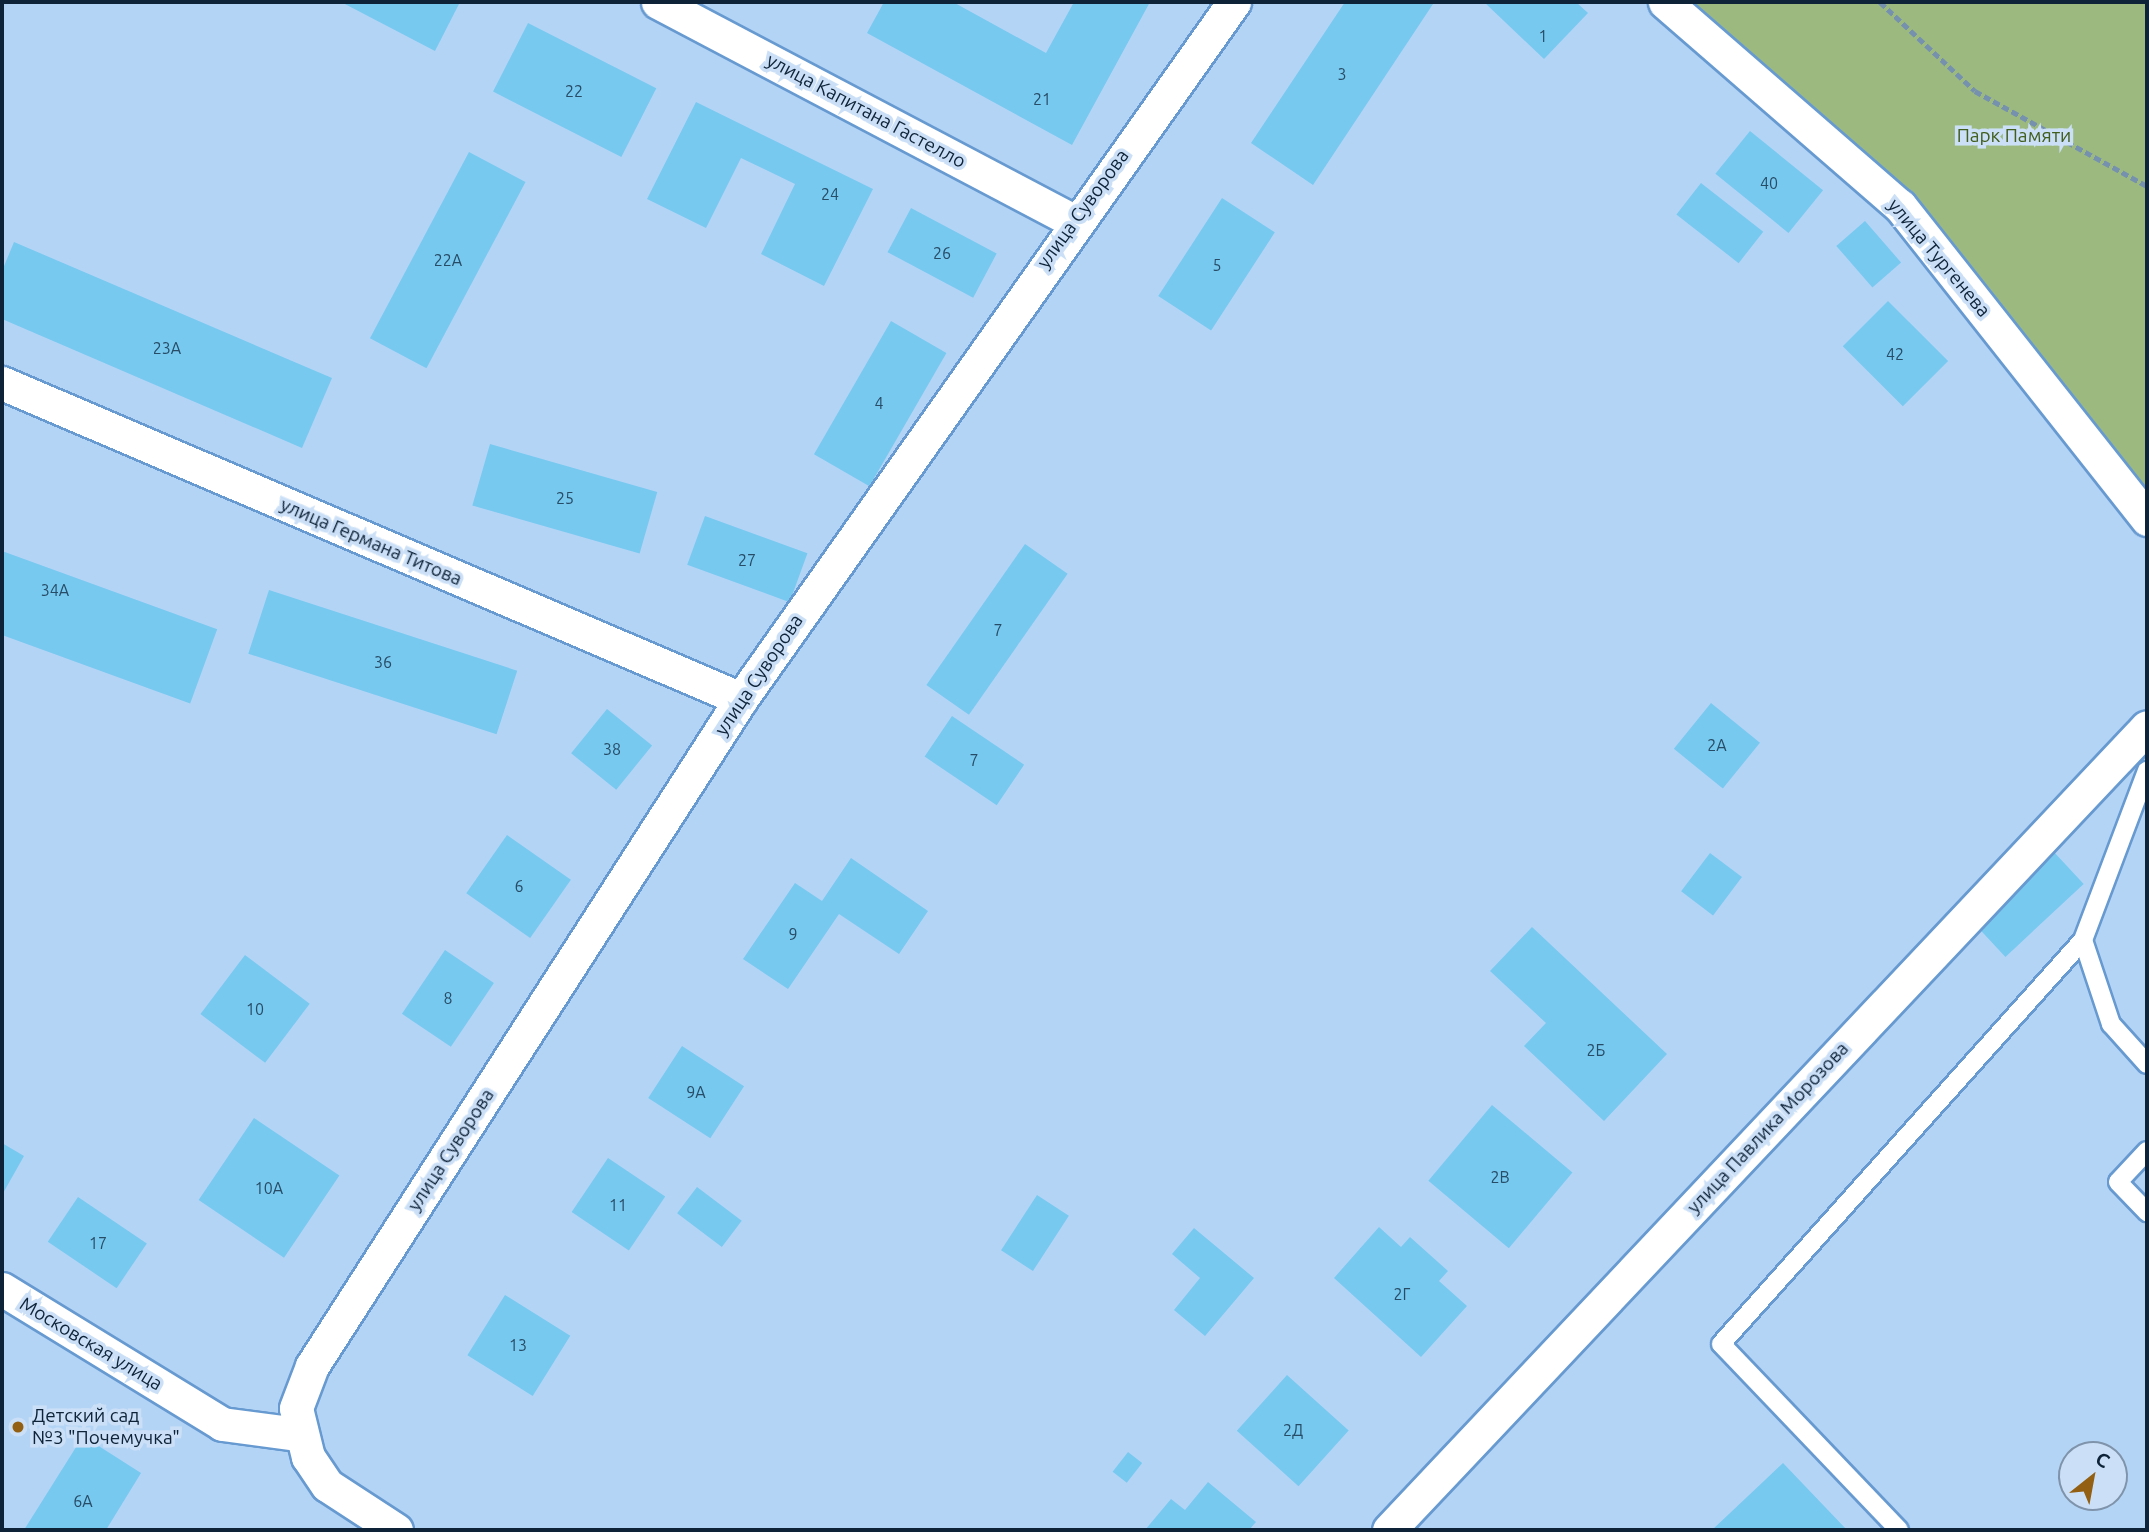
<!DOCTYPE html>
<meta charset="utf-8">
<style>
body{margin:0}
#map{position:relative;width:2149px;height:1532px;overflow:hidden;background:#b4d4f6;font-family:Ubuntu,sans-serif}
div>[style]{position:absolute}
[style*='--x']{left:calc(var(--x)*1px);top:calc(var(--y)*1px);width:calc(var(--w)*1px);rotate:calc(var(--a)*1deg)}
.green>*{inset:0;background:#9cba80}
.building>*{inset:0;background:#77c9f0;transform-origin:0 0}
.path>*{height:4.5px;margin-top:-2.25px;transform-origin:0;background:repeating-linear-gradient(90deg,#7591ae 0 7px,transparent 0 10.5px)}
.roads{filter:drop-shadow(2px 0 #679ad0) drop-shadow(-2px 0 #679ad0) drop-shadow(0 2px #679ad0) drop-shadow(0 -2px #679ad0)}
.lane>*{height:18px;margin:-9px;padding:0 9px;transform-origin:9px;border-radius:9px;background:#fff}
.street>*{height:33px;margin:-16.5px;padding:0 16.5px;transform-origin:16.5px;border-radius:16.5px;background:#fff}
.dots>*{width:19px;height:19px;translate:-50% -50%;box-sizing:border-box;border:4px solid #cbe0f7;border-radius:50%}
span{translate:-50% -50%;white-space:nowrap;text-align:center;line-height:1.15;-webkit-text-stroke:7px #cbe0f7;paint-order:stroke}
.number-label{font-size:16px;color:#284c66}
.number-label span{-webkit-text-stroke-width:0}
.street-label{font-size:19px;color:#0e2338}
.park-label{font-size:19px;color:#415e1d}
.poi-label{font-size:19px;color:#0e2338}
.left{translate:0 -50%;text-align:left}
.frame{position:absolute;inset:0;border:4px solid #0e2338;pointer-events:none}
.north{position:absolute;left:2058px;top:1441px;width:70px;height:70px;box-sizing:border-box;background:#cbe0f7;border:2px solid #7f94ab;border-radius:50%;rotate:31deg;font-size:19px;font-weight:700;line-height:28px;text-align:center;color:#0e2338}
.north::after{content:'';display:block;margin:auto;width:24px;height:32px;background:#935f12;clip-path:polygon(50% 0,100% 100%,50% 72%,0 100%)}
</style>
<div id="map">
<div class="green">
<div style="clip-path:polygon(1665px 2px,2147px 2px,2147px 519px,1900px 206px)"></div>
</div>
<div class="building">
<div style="clip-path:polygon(341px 2px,460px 2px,435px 51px)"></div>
<div style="clip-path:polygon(884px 2px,953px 2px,1046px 53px,1074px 2px,1150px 2px,1072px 145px,867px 33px)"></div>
<div style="clip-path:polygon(1345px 2px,1433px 4px,1313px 185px,1251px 143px)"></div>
<div style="clip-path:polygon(1484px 2px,1576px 2px,1588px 13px,1544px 59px)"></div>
<div style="left:528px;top:23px;width:144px;height:77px;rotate:27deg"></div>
<div style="clip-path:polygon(696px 102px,873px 189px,824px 286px,761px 254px,795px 184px,741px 158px,706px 228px,647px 199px)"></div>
<div style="left:1750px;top:131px;width:94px;height:55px;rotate:39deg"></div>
<div style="left:469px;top:152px;width:64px;height:211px;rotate:28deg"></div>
<div style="left:1701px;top:183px;width:79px;height:40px;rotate:38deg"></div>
<div style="left:1222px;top:198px;width:63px;height:117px;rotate:33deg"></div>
<div style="left:911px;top:208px;width:97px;height:50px;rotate:28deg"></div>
<div style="left:1865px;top:221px;width:55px;height:38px;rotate:49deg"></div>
<div style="clip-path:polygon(14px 242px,332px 378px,302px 448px,2px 319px,2px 271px)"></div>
<div style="left:1888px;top:301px;width:85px;height:64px;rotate:45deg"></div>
<div style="left:891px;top:321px;width:64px;height:154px;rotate:30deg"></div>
<div style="left:490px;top:444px;width:174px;height:64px;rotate:16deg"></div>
<div style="left:705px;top:516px;width:109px;height:52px;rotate:20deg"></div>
<div style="left:1025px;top:544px;width:52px;height:172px;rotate:35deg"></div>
<div style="left:2px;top:551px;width:229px;height:79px;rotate:20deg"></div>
<div style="left:269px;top:590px;width:261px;height:67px;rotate:18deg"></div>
<div style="left:1711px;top:703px;width:63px;height:59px;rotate:39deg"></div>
<div style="left:607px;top:709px;width:58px;height:57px;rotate:39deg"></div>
<div style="left:952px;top:716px;width:87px;height:49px;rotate:34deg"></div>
<div style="left:507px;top:835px;width:78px;height:71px;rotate:35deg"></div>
<div style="left:2053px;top:851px;width:45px;height:107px;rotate:47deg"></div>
<div style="left:1710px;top:853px;width:40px;height:48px;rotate:37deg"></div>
<div style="clip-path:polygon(851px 858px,928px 911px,899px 954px,839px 914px,788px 989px,743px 959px,795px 883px,822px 901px)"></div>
<div style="clip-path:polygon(1532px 927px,1667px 1054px,1604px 1121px,1524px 1046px,1546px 1023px,1490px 971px)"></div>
<div style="left:445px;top:950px;width:59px;height:77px;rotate:34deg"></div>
<div style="left:245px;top:955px;width:81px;height:74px;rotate:37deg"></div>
<div style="left:682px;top:1046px;width:74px;height:62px;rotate:33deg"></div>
<div style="left:1492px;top:1105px;width:105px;height:99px;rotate:40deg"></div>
<div style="left:254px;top:1118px;width:103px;height:99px;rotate:34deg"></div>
<div style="clip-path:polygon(2px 1143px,24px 1156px,2px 1195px)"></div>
<div style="left:608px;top:1158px;width:69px;height:65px;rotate:34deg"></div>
<div style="left:697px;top:1187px;width:56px;height:33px;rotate:37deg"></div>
<div style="left:1037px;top:1195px;width:38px;height:66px;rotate:33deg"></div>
<div style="left:78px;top:1197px;width:83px;height:54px;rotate:34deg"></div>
<div style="clip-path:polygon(1379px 1227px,1401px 1247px,1410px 1237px,1448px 1271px,1439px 1281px,1467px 1306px,1421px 1357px,1334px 1278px)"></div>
<div style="clip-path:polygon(1194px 1228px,1254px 1278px,1205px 1336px,1174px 1310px,1200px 1278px,1172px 1254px)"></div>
<div style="left:505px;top:1295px;width:77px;height:71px;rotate:32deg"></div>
<div style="left:1287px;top:1375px;width:83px;height:75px;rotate:42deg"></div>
<div style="clip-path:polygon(83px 1436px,141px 1473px,106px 1530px,24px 1530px)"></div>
<div style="left:1128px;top:1452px;width:18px;height:25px;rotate:38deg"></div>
<div style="clip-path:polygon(1783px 1463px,1847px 1530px,1712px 1530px,1765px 1480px)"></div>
<div style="clip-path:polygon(1208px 1482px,1256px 1522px,1249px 1530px,1145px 1530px,1171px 1499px,1185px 1510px)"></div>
</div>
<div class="path">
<div style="--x:1880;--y:2;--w:130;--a:43.1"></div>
<div style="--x:1975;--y:91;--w:196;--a:28.9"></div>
</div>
<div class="roads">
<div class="lane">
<div style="--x:2083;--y:940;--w:89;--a:71.6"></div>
<div style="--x:2111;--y:1024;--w:54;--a:48"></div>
<div style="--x:2147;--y:1151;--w:42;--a:133.1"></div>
<div style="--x:2118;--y:1182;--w:42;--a:46"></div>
<div style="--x:1899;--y:1530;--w:257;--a:-133.7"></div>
<div style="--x:1721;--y:1344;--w:542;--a:-48.14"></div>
<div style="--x:2083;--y:940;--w:181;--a:-69.3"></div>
</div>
<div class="street">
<div style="--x:658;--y:2;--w:470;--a:27.8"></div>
<div style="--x:1665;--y:2;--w:311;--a:41"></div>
<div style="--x:1900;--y:206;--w:399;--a:51.7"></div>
<div style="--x:2;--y:383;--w:804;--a:23.15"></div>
<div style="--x:2;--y:1289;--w:258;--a:31.5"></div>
<div style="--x:222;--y:1424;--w:77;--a:7.5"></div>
<div style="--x:396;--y:1530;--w:82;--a:-146.9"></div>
<div style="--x:327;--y:1485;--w:34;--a:-124"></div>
<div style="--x:308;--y:1457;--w:50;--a:-103.8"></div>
<div style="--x:296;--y:1408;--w:45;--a:-69.1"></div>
<div style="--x:312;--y:1366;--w:793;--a:-57.25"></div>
<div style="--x:741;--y:699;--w:854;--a:-54.73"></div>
<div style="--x:1389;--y:1530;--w:1104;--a:-46.65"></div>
</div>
</div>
<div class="dots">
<div style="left:18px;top:1427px;background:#935f12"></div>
</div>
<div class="number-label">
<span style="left:1543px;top:36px">1</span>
<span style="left:1342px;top:74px">3</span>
<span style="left:574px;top:91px">22</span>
<span style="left:1042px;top:99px">21</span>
<span style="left:1769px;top:183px">40</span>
<span style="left:830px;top:194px">24</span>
<span style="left:942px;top:253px">26</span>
<span style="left:448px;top:260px">22А</span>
<span style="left:1217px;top:265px">5</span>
<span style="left:167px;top:348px">23А</span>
<span style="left:1895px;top:354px">42</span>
<span style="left:879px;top:403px">4</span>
<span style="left:565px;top:498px">25</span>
<span style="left:747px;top:560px">27</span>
<span style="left:55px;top:590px">34А</span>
<span style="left:998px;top:630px">7</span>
<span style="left:383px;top:662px">36</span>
<span style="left:1717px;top:745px">2А</span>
<span style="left:612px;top:749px">38</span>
<span style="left:974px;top:760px">7</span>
<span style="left:519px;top:886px">6</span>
<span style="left:793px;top:934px">9</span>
<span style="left:448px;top:998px">8</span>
<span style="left:255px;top:1009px">10</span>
<span style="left:1596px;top:1050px">2Б</span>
<span style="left:696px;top:1092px">9А</span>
<span style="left:1500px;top:1177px">2В</span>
<span style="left:269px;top:1188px">10А</span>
<span style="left:618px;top:1205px">11</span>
<span style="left:98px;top:1243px">17</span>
<span style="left:1402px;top:1294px">2Г</span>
<span style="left:518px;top:1345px">13</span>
<span style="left:1293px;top:1430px">2Д</span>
<span style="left:83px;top:1501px">6А</span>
</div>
<div class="street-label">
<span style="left:866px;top:111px;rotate:28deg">улица Капитана Гастелло</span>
<span style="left:1083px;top:209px;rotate:-54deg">улица Суворова</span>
<span style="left:1939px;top:258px;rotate:50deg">улица Тургенева</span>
<span style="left:371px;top:542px;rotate:23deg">улица Германа Титова</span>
<span style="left:759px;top:675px;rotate:-56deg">улица Суворова</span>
<span style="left:1768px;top:1128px;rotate:-47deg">улица Павлика Морозова</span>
<span style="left:451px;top:1150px;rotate:-57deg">улица Суворова</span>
<span style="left:91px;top:1344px;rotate:31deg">Московская улица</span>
</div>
<div class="park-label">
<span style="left:2014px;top:136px">Парк Памяти</span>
</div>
<div class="poi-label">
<span class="left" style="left:32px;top:1427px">Детский сад<br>№3 "Почемучка"</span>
</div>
<div class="frame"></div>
<div class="north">С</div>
</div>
